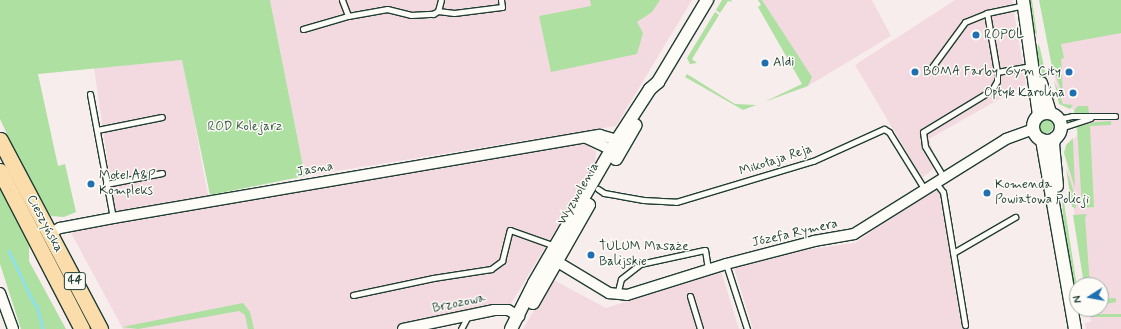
<!DOCTYPE html>
<meta charset="utf-8">
<style>
body{margin:0}
#map{position:relative;width:1121px;height:329px;overflow:hidden;background:#f8eded;font-family:Mynerve,sans-serif}
div>[style]{position:absolute}
[style*='--x']{left:calc(var(--x)*1px);top:calc(var(--y)*1px);width:calc(var(--w)*1px);rotate:calc(var(--a)*1deg)}
.built>*{inset:0;background:#f3dae1}
.green>*{inset:0;background:#ade0a1;transform-origin:0 0}
.round{border-radius:50%}
.stream>*{height:2.5px;margin:-1.25px;padding:0 1.25px;transform-origin:1.25px;border-radius:1.25px;background:#8fe0e8}
.roads{filter:drop-shadow(1px 0 #1f3d34) drop-shadow(-1px 0 #1f3d34) drop-shadow(0 1px #1f3d34) drop-shadow(0 -1px #1f3d34)}
.service>*{height:5px;margin:-2.5px;padding:0 2.5px;transform-origin:2.5px;border-radius:2.5px;background:#fdfcf7}
.minor>*{height:10px;margin:-5px;padding:0 5px;transform-origin:5px;border-radius:5px;background:#fdfcf7}
.tertiary>*{height:12px;margin:-6px;padding:0 6px;transform-origin:6px;border-radius:6px;background:#fdfcf7}
.tertiary>.ring{margin:-6px;padding:0;box-sizing:content-box;background:none;border:12px solid #fdfcf7;border-radius:50%}
.primary>*{height:15px;margin:-7.5px;padding:0 7.5px;transform-origin:7.5px;border-radius:7.5px;background:#faddab}
.dots>*{width:11px;height:11px;translate:-50% -50%;box-sizing:border-box;border:2px solid #fdfcf7;border-radius:50%}
span{translate:-50% -50%;white-space:nowrap;text-align:center;line-height:1.15;-webkit-text-stroke:3px #fdfcf7;paint-order:stroke}
.shield-label span{padding:1px 3px;background:#fdfcf7;border:1px solid;border-radius:3px;-webkit-text-stroke-width:0}
.shield-label{font-size:12px;color:#1f3d34;font-weight:700}
.poi-label{font-size:13px;color:#1f3d34}
.left{translate:0 -50%;text-align:left}
.right{translate:-100% -50%;text-align:right}
.park-label{font-size:13px;color:#3b5e4a}
.street-label{font-size:13px;color:#1f3d34}
.north{position:absolute;left:1069px;top:277px;width:40px;height:40px;box-sizing:border-box;background:#fdfcf7;border:1px solid #a4b0a9;border-radius:50%;rotate:259deg;font-size:11px;font-weight:700;line-height:16px;text-align:center;color:#1f3d34}
.north::after{content:'';display:block;margin:auto;width:14px;height:18px;background:#1f6fb2;clip-path:polygon(50% 0,100% 100%,50% 72%,0 100%)}
</style>
<div id="map">
<div class="built">
<div style="clip-path:polygon(270px 0,692px 0,616px 126px,305px 176px)"></div>
<div style="clip-path:polygon(762px 0,872px 0,891px 36px,808px 86px,811px 77px)"></div>
<div style="clip-path:polygon(955px 0,1012px 0,1026px 84px,929px 139px,937px 166px,922px 178px,855px 65px)"></div>
<div style="clip-path:polygon(1121px 32px,1121px 329px,1086px 329px,1085px 323px,1091px 322px,1089px 309px,1101px 309px,1101px 285px,1085px 285px,1065px 151px,1078px 134px,1074px 110px,1060px 102px,1048px 45px)"></div>
<div style="clip-path:polygon(183px 60px,210px 207px,581px 142px,596px 151px,595px 165px,509px 307px,498px 315px,426px 329px,123px 329px,71px 233px,82px 219px,115px 212px,94px 68px)"></div>
<div style="clip-path:polygon(935px 187px,941px 196px,963px 329px,753px 329px,734px 268px,810px 249px,855px 243px)"></div>
<div style="clip-path:polygon(721px 271px,739px 329px,523px 329px,552px 279px,606px 308px)"></div>
</div>
<div class="green">
<div style="clip-path:polygon(0 0,270px 0,305px 176px,210px 195px,182px 60px,38px 74px,58px 166px,65px 164px,76px 212px,64px 217px,51px 216px,26px 174px,0 119px)"></div>
<div style="clip-path:polygon(590px 0,660px 0,652px 12px,637px 22px,643px 33px,637px 54px,551px 72px,539px 16px,591px 6px)"></div>
<div style="clip-path:polygon(722px 0,731px 0,732px 2px,728px 1px,720px 13px,716px 10px)"></div>
<div style="clip-path:polygon(758px 0,762px 0,812px 77px,808px 86px,764px 102px,802px 84px,758px 7px,761px 5px)"></div>
<div style="clip-path:polygon(1028px 0,1032px 0,1037px 35px,1032px 30px)"></div>
<div style="clip-path:polygon(1039px 0,1121px 0,1121px 33px,1061px 44px,1064px 58px,1061px 59px,1062px 71px,1052px 67px)"></div>
<div style="clip-path:polygon(715px 12px,719px 15px,692px 59px,697px 63px,690px 64px,687px 58px)"></div>
<div style="clip-path:polygon(1039px 44px,1054px 110px,1066px 115px,1054px 112px,1040px 69px,1036px 50px)"></div>
<div style="clip-path:polygon(1055px 72px,1062px 75px,1063px 97px)"></div>
<div style="clip-path:polygon(687px 74px,735px 104px,756px 105px,743px 110px,685px 77px)"></div>
<div style="clip-path:polygon(1054px 80px,1063px 104px,1073px 105px,1070px 109px,1059px 104px)"></div>
<div style="clip-path:polygon(1078px 106px,1088px 106px,1089px 113px,1075px 114px,1074px 110px)"></div>
<div class="round" style="left:1039px;top:119px;width:14px;height:14px"></div>
<div style="clip-path:polygon(1111px 121px,1111px 125px,1090px 126px,1094px 207px,1082px 208px,1077px 127px,1096px 122px)"></div>
<div style="clip-path:polygon(1073px 138px,1073px 141px,1075px 188px,1064px 153px,1066px 145px)"></div>
<div style="clip-path:polygon(1066px 168px,1075px 196px,1076px 208px,1072px 207px)"></div>
<div style="clip-path:polygon(1061px 183px,1077px 287px,1077px 302px,1064px 232px)"></div>
<div style="clip-path:polygon(0 188px,29px 246px,29px 261px,66px 329px,21px 329px,0 264px)"></div>
<div style="clip-path:polygon(1087px 214px,1085px 218px,1090px 285px,1084px 285px,1073px 215px)"></div>
<div style="clip-path:polygon(1116px 298px,1116px 302px,1101px 305px,1101px 299px)"></div>
<div style="clip-path:polygon(243px 303px,250px 312px,254px 329px,248px 329px,245px 315px,239px 311px,138px 329px,122px 327px)"></div>
<div style="left:1121px;top:314px;width:3px;height:30px;rotate:90deg"></div>
</div>
<div class="stream">
<div style="--x:9;--y:251;--w:58;--a:64.3"></div>
<div style="--x:34;--y:303;--w:4;--a:45"></div>
<div style="--x:37;--y:306;--w:24;--a:75"></div>
</div>
<div class="roads">
<div class="service">
<div style="--x:342;--y:0;--w:17;--a:69"></div>
<div style="--x:348;--y:16;--w:40;--a:-10"></div>
<div style="--x:387;--y:9;--w:25;--a:14"></div>
<div style="--x:411;--y:15;--w:22;--a:-3"></div>
<div style="--x:433;--y:14;--w:6;--a:-31"></div>
<div style="--x:438;--y:11;--w:11;--a:-75"></div>
<div style="--x:438;--y:11;--w:16;--a:7"></div>
<div style="--x:454;--y:13;--w:48;--a:-7.1"></div>
<div style="--x:502;--y:7;--w:7;--a:-98"></div>
<div style="--x:303;--y:29;--w:47;--a:-16.1"></div>
<div style="--x:932;--y:67;--w:56;--a:-53.7"></div>
<div style="--x:965;--y:22;--w:24;--a:-22"></div>
<div style="--x:997;--y:72;--w:35;--a:-10"></div>
<div style="--x:90;--y:94;--w:126;--a:79.5"></div>
<div style="--x:1058;--y:119;--w:14;--a:-12"></div>
<div style="--x:1072;--y:116;--w:43;--a:0"></div>
<div style="--x:1060;--y:128;--w:32;--a:-18"></div>
<div style="--x:97;--y:130;--w:66;--a:-11.3"></div>
<div style="--x:944;--y:178;--w:37;--a:-121"></div>
<div style="--x:925;--y:146;--w:14;--a:-98"></div>
<div style="--x:923;--y:132;--w:81;--a:-31.3"></div>
<div style="--x:992;--y:90;--w:10;--a:-61"></div>
<div style="--x:997;--y:81;--w:9;--a:-90"></div>
<div style="--x:997;--y:72;--w:60;--a:-99.6"></div>
<div style="--x:987;--y:13;--w:38;--a:-12"></div>
<div style="--x:936;--y:183;--w:11;--a:52"></div>
<div style="--x:943;--y:192;--w:135;--a:80.6"></div>
<div style="--x:106;--y:184;--w:57;--a:-11.1"></div>
<div style="--x:598;--y:189;--w:7;--a:34"></div>
<div style="--x:604;--y:193;--w:40;--a:10"></div>
<div style="--x:643;--y:200;--w:33;--a:3"></div>
<div style="--x:676;--y:202;--w:143;--a:-16.7"></div>
<div style="--x:813;--y:161;--w:78;--a:-24.3"></div>
<div style="--x:884;--y:129;--w:6;--a:31"></div>
<div style="--x:889;--y:132;--w:68;--a:58.2"></div>
<div style="--x:953;--y:253;--w:72;--a:-30.1"></div>
<div style="--x:726;--y:264;--w:68;--a:72.1"></div>
<div style="--x:353;--y:295;--w:82;--a:-12"></div>
<div style="--x:433;--y:278;--w:59;--a:-8.8"></div>
<div style="--x:491;--y:269;--w:14;--a:-36"></div>
<div style="--x:502;--y:261;--w:32;--a:-76"></div>
<div style="--x:510;--y:230;--w:48;--a:19.6"></div>
<div style="--x:617;--y:295;--w:16;--a:-76"></div>
<div style="--x:621;--y:279;--w:24;--a:-38"></div>
<div style="--x:640;--y:264;--w:66;--a:-12.2"></div>
<div style="--x:705;--y:250;--w:19;--a:81"></div>
<div style="--x:690;--y:296;--w:34;--a:73"></div>
<div style="--x:461;--y:329;--w:15;--a:-62"></div>
</div>
<div class="minor">
<div style="--x:49;--y:234;--w:13;--a:-29"></div>
<div style="--x:60;--y:228;--w:54;--a:-10.7"></div>
<div style="--x:113;--y:218;--w:494;--a:-9.7"></div>
<div style="--x:600;--y:135;--w:18;--a:16"></div>
<div style="--x:617;--y:140;--w:11;--a:68"></div>
<div style="--x:621;--y:150;--w:9;--a:180"></div>
<div style="--x:612;--y:150;--w:29;--a:-155"></div>
<div style="--x:551;--y:258;--w:68;--a:31.1"></div>
<div style="--x:609;--y:293;--w:18;--a:6"></div>
<div style="--x:627;--y:295;--w:104;--a:-17.4"></div>
<div style="--x:726;--y:264;--w:91;--a:-14.6"></div>
<div style="--x:814;--y:241;--w:41;--a:-9.9"></div>
<div style="--x:854;--y:234;--w:179;--a:-32"></div>
<div style="--x:1006;--y:139;--w:29;--a:-20"></div>
<div style="--x:0;--y:293;--w:38;--a:70"></div>
<div style="--x:403;--y:329;--w:93;--a:-11.8"></div>
<div style="--x:494;--y:310;--w:14;--a:0"></div>
<div style="--x:508;--y:310;--w:13;--a:29"></div>
</div>
<div class="tertiary">
<div style="--x:1023;--y:0;--w:116;--a:82.1"></div>
<div style="--x:1041;--y:83;--w:31;--a:73"></div>
<div class="ring" style="left:1033px;top:113px;width:16px;height:16px"></div>
<div style="--x:1055;--y:138;--w:6;--a:108"></div>
<div style="--x:1053;--y:144;--w:42;--a:84.6"></div>
<div style="--x:1042;--y:140;--w:192;--a:80.1"></div>
<div style="--x:616;--y:159;--w:39;--a:-60"></div>
<div style="--x:533;--y:303;--w:113;--a:-60.3"></div>
<div style="--x:511;--y:329;--w:51;--a:-63.4"></div>
<div style="--x:534;--y:283;--w:165;--a:-59.9"></div>
<div style="--x:617;--y:140;--w:61;--a:-57.1"></div>
<div style="--x:650;--y:89;--w:11;--a:-41"></div>
<div style="--x:658;--y:82;--w:96;--a:-59.1"></div>
</div>
<div class="primary">
<div style="--x:0;--y:140;--w:214;--a:62.1"></div>
<div style="--x:0;--y:171;--w:178;--a:62.6"></div>
</div>
</div>
<div class="dots">
<div style="left:976px;top:35px;background:#1f6fb2"></div>
<div style="left:765px;top:63px;background:#1f6fb2"></div>
<div style="left:915px;top:72px;background:#1f6fb2"></div>
<div style="left:1069px;top:72px;background:#1f6fb2"></div>
<div style="left:1073px;top:93px;background:#1f6fb2"></div>
<div style="left:91px;top:184px;background:#1f6fb2"></div>
<div style="left:987px;top:193px;background:#1f6fb2"></div>
<div style="left:591px;top:255px;background:#1f6fb2"></div>
</div>
<div class="shield-label">
<span style="left:75px;top:281px">44</span>
</div>
<div class="poi-label">
<span class="left" style="left:984px;top:35px">ROPOL</span>
<span class="left" style="left:773px;top:63px">Aldi</span>
<span class="left" style="left:923px;top:72px">BOMA Farby</span>
<span class="right" style="left:1061px;top:72px">Gym City</span>
<span class="right" style="left:1065px;top:93px">Optyk Karolina</span>
<span class="left" style="left:99px;top:184px">Motel A&amp;P<br>Kompleks</span>
<span class="left" style="left:995px;top:193px">Komenda<br>Powiatowa Policji</span>
<span class="left" style="left:599px;top:255px">TULUM Masaże<br>Balijskie</span>
</div>
<div class="park-label">
<span style="left:245px;top:127px">ROD Kolejarz</span>
</div>
<div class="street-label">
<span style="left:776px;top:161px;rotate:-18deg">Mikołaja Reja</span>
<span style="left:315px;top:170px;rotate:-10deg">Jasna</span>
<span style="left:579px;top:194px;rotate:-60deg">Wyzwolenia</span>
<span style="left:44px;top:224px;rotate:62deg">Cieszyńska</span>
<span style="left:795px;top:234px;rotate:-13deg">Józefa Rymera</span>
<span style="left:459px;top:304px;rotate:-12deg">Brzozowa</span>
</div>
<div class="north">N</div>
</div>
